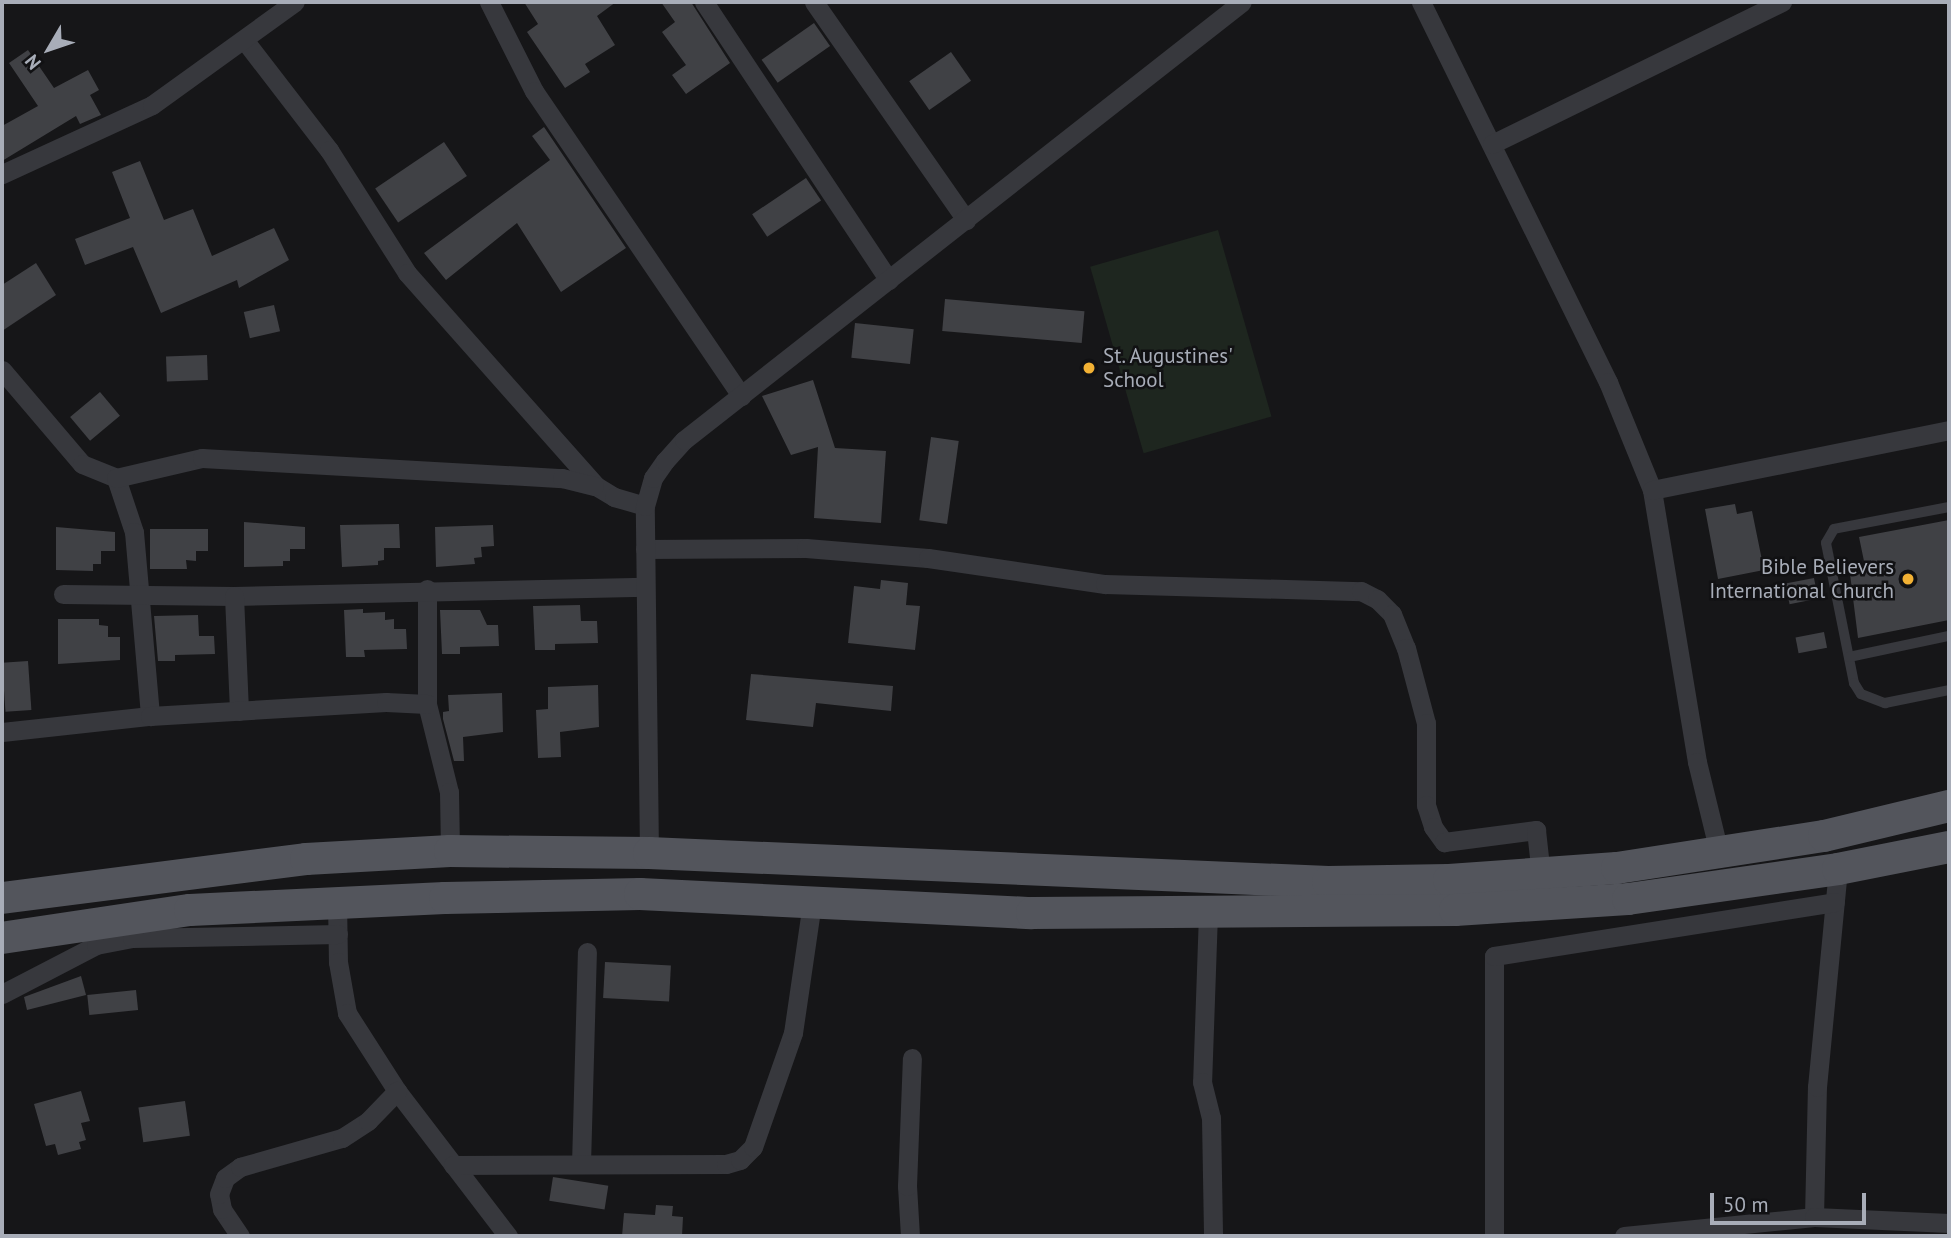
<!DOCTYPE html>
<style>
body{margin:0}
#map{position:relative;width:1951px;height:1238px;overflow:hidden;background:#161618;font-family:"PT Sans",sans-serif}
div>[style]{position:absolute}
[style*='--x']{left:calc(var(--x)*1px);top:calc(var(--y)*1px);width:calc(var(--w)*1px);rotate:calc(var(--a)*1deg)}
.green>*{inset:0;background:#1e261f;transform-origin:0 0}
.building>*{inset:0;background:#404145;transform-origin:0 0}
.service>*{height:10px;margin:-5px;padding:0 5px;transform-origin:5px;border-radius:5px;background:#37383d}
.minor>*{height:19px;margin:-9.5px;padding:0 9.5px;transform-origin:9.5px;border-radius:9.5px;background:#37383d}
.primary>*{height:32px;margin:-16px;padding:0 16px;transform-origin:16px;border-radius:16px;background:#53555c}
.dots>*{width:19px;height:19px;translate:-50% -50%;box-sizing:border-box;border:4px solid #111113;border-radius:50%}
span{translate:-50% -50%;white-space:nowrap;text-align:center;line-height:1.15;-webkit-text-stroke:5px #111113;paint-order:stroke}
.poi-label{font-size:21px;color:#a8adb8}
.left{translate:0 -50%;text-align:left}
.right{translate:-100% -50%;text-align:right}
.frame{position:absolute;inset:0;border:4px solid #a8adb8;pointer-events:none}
.north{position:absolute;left:14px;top:14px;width:70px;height:70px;-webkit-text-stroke:5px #111113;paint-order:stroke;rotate:231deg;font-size:19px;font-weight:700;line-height:28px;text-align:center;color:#a8adb8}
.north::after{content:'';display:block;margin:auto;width:24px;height:32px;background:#a8adb8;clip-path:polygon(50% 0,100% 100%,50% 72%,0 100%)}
.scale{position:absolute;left:1710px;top:1193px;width:156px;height:32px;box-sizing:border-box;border:4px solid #a8adb8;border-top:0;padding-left:9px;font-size:21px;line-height:24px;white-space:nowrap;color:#a8adb8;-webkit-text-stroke:5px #111113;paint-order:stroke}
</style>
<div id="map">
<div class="green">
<div style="left:1218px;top:230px;width:194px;height:133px;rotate:74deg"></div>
</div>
<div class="building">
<div style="clip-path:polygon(524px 2px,616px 2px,597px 16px,615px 45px,585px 64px,590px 72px,565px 88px,527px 32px,538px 24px)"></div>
<div style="clip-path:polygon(661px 2px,691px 2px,730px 63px,686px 94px,672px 75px,686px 65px,662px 32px,675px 22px)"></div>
<div style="left:814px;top:23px;width:28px;height:64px;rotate:55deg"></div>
<div style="clip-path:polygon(28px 50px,54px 88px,88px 70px,99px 90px,90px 95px,101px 115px,80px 124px,76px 116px,2px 161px,2px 126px,38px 106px,9px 63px)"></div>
<div style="left:951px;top:52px;width:35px;height:51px;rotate:55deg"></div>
<div style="clip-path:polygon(544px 127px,626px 248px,561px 292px,517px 223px,446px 280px,424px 253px,550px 160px,532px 136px)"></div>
<div style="left:444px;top:142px;width:41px;height:83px;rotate:56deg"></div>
<div style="clip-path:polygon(140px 161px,164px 220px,193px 209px,212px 256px,274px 228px,289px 260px,239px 288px,237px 280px,161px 313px,133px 247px,85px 265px,75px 239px,130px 218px,112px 172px)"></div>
<div style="left:806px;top:178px;width:27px;height:65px;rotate:56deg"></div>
<div style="clip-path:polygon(36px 263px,56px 295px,2px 331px,2px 285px)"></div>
<div style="left:945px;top:299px;width:140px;height:32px;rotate:5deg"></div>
<div style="left:274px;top:305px;width:27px;height:31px;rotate:77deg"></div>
<div style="left:855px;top:323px;width:59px;height:35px;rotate:6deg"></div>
<div style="left:207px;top:355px;width:25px;height:41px;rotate:88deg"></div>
<div style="clip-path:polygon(813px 380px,835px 448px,886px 451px,881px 523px,814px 518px,818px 447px,791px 455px,762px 396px)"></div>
<div style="left:100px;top:392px;width:31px;height:39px;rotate:50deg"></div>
<div style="left:931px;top:437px;width:28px;height:84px;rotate:8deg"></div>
<div style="clip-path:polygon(1735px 504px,1737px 514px,1752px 511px,1764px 570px,1718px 579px,1705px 509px)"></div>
<div style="clip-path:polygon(1949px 520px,1949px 620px,1858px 638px,1849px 566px,1865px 566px,1859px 537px)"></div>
<div style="clip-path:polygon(244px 522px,305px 527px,305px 549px,290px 549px,290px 561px,283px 561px,283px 566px,244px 567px)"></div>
<div style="clip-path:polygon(399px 524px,400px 548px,384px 548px,384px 560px,378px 561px,378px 565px,342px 567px,340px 525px)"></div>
<div style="clip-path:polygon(493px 525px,494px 546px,481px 547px,482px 557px,474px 558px,475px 564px,436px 567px,435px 527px)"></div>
<div style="clip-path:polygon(56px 527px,115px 532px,115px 551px,101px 551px,101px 564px,93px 564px,93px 571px,56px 570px)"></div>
<div style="clip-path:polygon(150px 529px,208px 529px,208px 551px,196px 551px,196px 561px,186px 560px,187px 569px,150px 569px)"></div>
<div style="left:1814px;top:578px;width:21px;height:29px;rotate:79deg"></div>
<div style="clip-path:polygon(881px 580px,908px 583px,906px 605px,920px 606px,915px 650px,848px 643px,854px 586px,880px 589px)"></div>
<div style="clip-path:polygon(580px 605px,581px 621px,597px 621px,598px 643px,555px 644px,555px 650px,535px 650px,533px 606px)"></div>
<div style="clip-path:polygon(363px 609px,363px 613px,385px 612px,385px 620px,394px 619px,394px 629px,406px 629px,407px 649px,364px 650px,365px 657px,346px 657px,344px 610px)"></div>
<div style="clip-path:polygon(440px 610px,480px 610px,487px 625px,498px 625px,499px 646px,460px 647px,460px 654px,442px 654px)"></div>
<div style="clip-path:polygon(198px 615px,199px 636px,214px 636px,215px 654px,175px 655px,175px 661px,158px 661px,154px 616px)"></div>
<div style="clip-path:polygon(58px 619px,99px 619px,99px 625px,108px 626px,108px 637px,120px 637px,120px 660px,58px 664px)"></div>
<div style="left:1824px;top:632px;width:16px;height:29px;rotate:79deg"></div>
<div style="left:28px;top:661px;width:49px;height:26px;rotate:86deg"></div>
<div style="clip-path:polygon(751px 674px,893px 686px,891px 711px,816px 703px,813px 727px,746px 720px)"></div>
<div style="clip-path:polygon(598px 685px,599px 727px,560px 732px,561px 757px,538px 758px,536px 710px,548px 709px,548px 687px)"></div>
<div style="clip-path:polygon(502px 693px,503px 732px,463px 737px,464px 761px,454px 761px,443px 719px,443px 712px,449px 711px,448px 695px)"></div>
<div style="left:605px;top:962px;width:66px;height:36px;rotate:3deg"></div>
<div style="clip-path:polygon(81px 976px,86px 995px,27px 1010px,24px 997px)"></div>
<div style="left:136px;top:990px;width:20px;height:49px;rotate:84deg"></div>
<div style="clip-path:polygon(81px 1091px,90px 1121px,81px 1123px,86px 1140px,79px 1142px,81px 1149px,58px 1155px,55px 1144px,46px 1146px,34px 1104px)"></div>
<div style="left:185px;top:1101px;width:35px;height:47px;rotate:82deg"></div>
<div style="left:553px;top:1177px;width:56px;height:24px;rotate:9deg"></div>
<div style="clip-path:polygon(656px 1205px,673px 1206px,672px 1216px,683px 1217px,682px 1236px,622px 1236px,624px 1213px,655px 1215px)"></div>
</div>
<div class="service">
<div style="--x:1949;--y:507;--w:117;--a:169.2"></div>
<div style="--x:1834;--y:529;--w:16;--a:120"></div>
<div style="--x:1826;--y:543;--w:143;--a:78.7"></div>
<div style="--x:1854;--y:683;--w:13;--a:58"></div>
<div style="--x:1861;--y:694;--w:26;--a:21"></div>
<div style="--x:1885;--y:703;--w:65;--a:-11.5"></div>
<div style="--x:1849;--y:657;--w:102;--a:-11.9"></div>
</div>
<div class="minor">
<div style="--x:489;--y:2;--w:100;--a:63.2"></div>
<div style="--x:534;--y:91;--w:369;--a:55.8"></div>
<div style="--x:704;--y:2;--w:334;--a:56.4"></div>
<div style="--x:814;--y:2;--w:266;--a:55.1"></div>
<div style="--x:1421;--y:2;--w:424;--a:63.8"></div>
<div style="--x:1608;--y:382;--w:117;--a:67.8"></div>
<div style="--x:1652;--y:490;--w:276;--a:80.6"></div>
<div style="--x:1697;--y:762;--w:93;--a:76.3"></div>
<div style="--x:245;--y:41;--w:138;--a:52.4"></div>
<div style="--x:329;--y:150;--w:146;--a:57.6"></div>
<div style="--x:407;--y:273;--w:285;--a:48.4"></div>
<div style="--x:596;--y:486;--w:21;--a:31"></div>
<div style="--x:614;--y:497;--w:32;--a:16"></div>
<div style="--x:1492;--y:144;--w:323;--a:-26.1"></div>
<div style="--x:2;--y:174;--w:165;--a:-24.7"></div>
<div style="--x:152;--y:105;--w:176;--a:-35.8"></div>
<div style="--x:2;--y:370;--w:123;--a:49.6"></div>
<div style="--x:82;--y:464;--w:37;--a:22"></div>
<div style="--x:116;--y:478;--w:57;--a:71.6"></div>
<div style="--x:134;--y:532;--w:185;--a:85"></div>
<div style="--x:116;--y:478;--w:88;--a:-13.1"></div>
<div style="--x:202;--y:458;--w:361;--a:3.2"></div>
<div style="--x:562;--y:478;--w:33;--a:14"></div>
<div style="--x:1652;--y:490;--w:303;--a:-11.4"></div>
<div style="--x:645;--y:549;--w:161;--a:-0.4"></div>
<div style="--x:806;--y:548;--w:122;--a:4.7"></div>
<div style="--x:928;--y:558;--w:179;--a:8.4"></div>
<div style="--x:1105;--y:584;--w:256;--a:1.6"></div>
<div style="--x:1361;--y:591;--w:18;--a:27"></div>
<div style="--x:1377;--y:599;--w:21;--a:45"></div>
<div style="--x:1392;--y:614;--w:37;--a:68"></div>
<div style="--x:1406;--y:648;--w:78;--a:75.1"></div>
<div style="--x:1426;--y:723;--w:82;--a:90"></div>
<div style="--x:1426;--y:805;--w:23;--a:72"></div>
<div style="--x:1433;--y:827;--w:19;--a:54"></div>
<div style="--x:1444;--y:842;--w:93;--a:-7.4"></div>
<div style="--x:1536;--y:830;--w:45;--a:83.7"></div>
<div style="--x:427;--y:589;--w:115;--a:90"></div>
<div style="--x:427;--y:704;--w:91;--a:76"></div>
<div style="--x:449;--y:792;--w:59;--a:89"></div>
<div style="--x:63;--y:594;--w:171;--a:0.7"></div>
<div style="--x:234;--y:596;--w:411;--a:-1.3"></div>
<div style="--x:234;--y:596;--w:115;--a:87.5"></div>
<div style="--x:2;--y:732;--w:149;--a:-6.2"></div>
<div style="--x:150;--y:716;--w:236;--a:-3.4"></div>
<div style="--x:386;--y:702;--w:41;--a:2.8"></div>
<div style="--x:649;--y:853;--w:347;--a:-90.7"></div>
<div style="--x:645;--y:506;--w:29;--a:-74"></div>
<div style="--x:653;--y:478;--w:21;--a:-55"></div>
<div style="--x:665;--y:461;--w:28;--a:-48"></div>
<div style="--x:684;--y:440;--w:709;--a:-38.13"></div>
<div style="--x:337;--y:900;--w:62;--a:89.1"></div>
<div style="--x:338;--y:962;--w:52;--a:80"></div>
<div style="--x:347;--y:1013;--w:93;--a:57.3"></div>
<div style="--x:397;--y:1091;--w:183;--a:52.6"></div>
<div style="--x:1208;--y:913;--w:169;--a:92"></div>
<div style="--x:1202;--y:1082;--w:37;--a:76"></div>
<div style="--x:1211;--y:1118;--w:118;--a:89"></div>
<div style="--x:2;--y:994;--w:106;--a:-27.5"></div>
<div style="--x:96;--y:945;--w:37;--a:-11"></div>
<div style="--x:132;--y:938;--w:206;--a:-1.1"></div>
<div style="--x:581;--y:1164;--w:212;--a:-88.4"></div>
<div style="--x:453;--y:1165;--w:273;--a:-0.2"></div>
<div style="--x:726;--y:1164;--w:15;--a:-16"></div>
<div style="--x:740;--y:1160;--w:18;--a:-45"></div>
<div style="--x:753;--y:1147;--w:121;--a:-70.7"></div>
<div style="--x:793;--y:1033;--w:132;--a:-81.7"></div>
<div style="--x:1814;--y:1217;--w:130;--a:-88.7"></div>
<div style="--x:1817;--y:1087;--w:219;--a:-84.5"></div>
<div style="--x:240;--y:1236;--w:32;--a:-124"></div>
<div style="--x:222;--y:1209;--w:15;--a:-101"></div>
<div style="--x:219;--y:1194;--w:17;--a:-69"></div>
<div style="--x:225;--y:1178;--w:19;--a:-36"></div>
<div style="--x:240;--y:1167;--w:106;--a:-15.9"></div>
<div style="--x:342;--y:1138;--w:31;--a:-33"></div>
<div style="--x:368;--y:1121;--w:42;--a:-46"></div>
<div style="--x:910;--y:1236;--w:50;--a:-93.4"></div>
<div style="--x:907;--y:1186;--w:128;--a:-87.8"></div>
<div style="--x:1494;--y:1236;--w:280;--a:-90"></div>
<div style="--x:1494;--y:956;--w:345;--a:-9"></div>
<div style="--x:1624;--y:1236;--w:191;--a:-5.7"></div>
<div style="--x:1814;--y:1217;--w:135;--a:2.5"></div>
</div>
<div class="primary">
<div style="--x:2;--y:898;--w:306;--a:-7.3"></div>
<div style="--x:306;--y:859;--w:144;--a:-3.2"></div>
<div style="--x:450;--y:851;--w:199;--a:0.6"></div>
<div style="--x:649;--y:853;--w:680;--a:2.45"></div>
<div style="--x:1328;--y:882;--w:121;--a:-0.9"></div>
<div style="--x:1449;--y:880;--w:168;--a:-4.1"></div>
<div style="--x:1617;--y:868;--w:209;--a:-8.8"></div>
<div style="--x:1824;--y:836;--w:129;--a:-13.5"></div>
<div style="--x:2;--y:938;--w:190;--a:-8.5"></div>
<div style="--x:190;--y:910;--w:255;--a:-2.7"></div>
<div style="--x:445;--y:898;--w:195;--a:-1.2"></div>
<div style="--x:640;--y:894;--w:392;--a:2.8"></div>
<div style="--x:1032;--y:913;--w:423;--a:-0.4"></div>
<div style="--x:1455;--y:910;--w:173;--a:-3.6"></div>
<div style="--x:1628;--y:899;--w:212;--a:-8.1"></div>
<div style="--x:1838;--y:869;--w:113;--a:-11.2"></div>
</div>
<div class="dots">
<div style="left:1089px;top:368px;background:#f2b134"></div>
<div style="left:1908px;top:579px;background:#f2b134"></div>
</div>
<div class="poi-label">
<span class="left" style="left:1103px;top:368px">St. Augustines'<br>School</span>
<span class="right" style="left:1894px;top:579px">Bible Believers<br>International Church</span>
</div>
<div class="frame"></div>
<div class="north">N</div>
<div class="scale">50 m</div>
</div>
